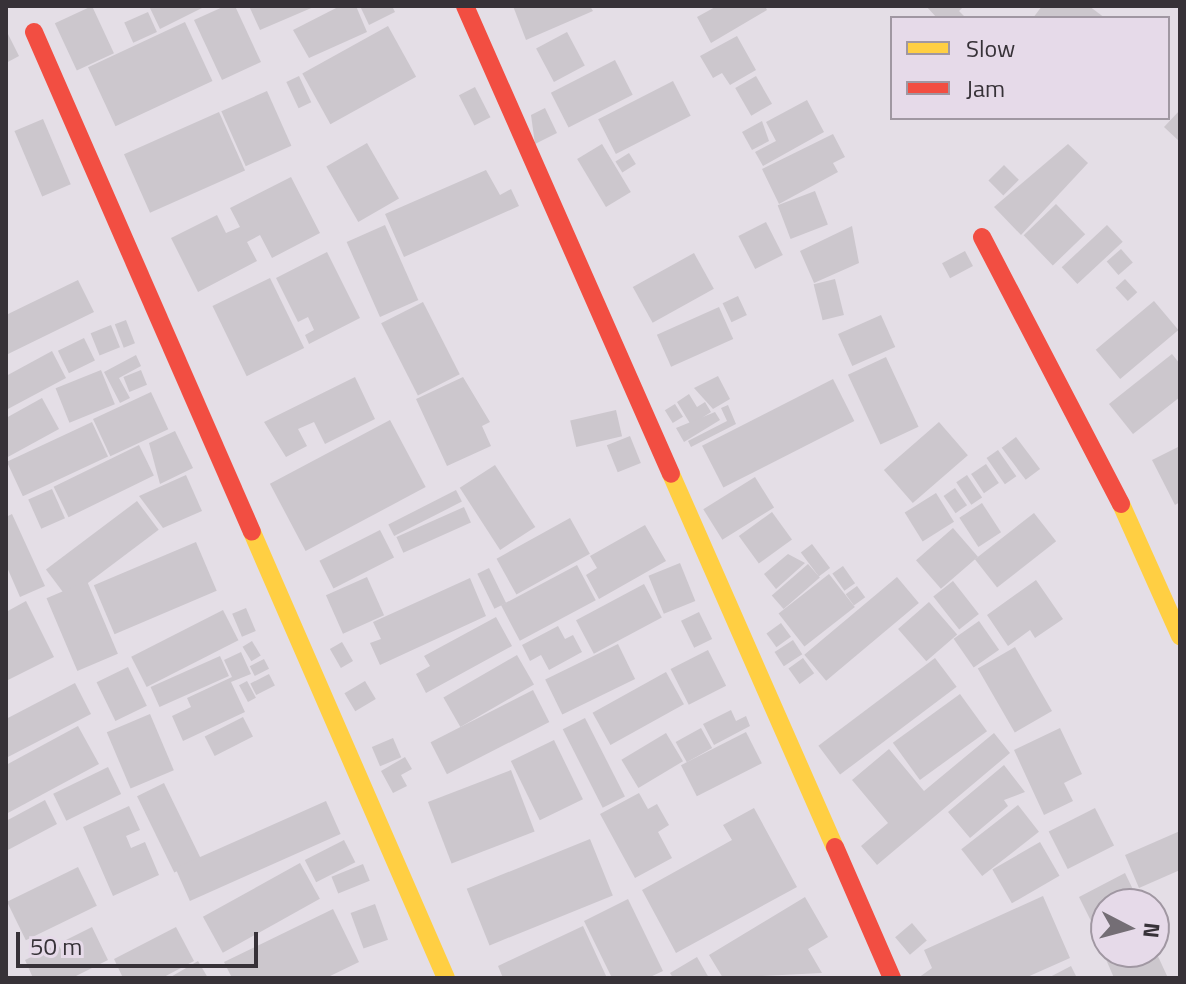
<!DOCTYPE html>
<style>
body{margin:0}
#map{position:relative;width:1186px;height:984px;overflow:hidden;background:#e4dee6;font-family:"Titillium Web",sans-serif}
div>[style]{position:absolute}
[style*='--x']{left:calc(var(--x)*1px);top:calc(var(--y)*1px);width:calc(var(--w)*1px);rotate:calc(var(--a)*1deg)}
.building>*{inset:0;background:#ccc7cd;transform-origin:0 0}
.slow>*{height:18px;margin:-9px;padding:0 9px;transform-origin:9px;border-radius:9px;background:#ffcf43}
.jam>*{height:18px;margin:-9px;padding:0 9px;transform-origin:9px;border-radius:9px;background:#f24e42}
span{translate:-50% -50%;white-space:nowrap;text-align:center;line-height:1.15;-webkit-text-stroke:6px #e6dae9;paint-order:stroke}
.frame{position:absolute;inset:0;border:8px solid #373238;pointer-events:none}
.legend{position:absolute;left:890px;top:16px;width:280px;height:104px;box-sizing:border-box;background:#e6dae9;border:2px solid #a097a2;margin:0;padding:10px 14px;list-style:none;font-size:24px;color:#373238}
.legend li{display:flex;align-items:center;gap:16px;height:40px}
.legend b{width:40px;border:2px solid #a097a2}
.north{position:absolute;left:1090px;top:888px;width:80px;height:80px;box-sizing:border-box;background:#e6dae9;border:2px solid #a097a2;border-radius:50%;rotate:96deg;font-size:22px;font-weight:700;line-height:32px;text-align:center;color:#373238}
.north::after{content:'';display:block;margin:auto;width:28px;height:36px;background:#746e75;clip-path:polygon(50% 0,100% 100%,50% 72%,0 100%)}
.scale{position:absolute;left:16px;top:932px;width:242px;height:36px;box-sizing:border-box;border:4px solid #373238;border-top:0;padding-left:10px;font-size:24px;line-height:28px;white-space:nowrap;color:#373238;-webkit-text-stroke:6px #e6dae9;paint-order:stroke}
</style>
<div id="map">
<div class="building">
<div style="left:92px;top:6px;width:52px;height:41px;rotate:65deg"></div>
<div style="clip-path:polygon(149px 6px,206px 6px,160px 29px)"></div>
<div style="clip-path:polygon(225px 6px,235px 6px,261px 62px,222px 80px,194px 20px)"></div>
<div style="clip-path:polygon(249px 6px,316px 6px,260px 30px)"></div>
<div style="clip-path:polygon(340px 6px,356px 6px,367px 32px,309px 58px,293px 30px)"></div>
<div style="clip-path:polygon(360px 6px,392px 6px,395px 12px,369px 25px)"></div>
<div style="clip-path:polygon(513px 6px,590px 6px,593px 11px,526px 40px)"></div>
<div style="clip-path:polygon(717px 6px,765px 6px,767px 10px,711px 43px,697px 17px)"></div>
<div style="clip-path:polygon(926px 6px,964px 6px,959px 11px,966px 18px,937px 18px)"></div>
<div style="clip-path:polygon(1042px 6px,1089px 6px,1105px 18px,1033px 18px)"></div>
<div style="left:148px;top:12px;width:22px;height:26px;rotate:66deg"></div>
<div style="left:185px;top:22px;width:65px;height:107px;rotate:65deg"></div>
<div style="left:388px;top:26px;width:58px;height:98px;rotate:61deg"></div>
<div style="clip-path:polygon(6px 30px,19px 56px,6px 63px)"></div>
<div style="left:567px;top:32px;width:38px;height:35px;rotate:62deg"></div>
<div style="clip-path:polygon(737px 36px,756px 70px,730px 85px,722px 73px,713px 78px,700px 56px)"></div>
<div style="left:615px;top:60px;width:39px;height:72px;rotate:63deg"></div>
<div style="left:299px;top:76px;width:29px;height:14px;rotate:65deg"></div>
<div style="left:756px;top:76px;width:32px;height:24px;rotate:60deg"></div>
<div style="left:673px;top:81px;width:39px;height:84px;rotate:63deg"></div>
<div style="left:475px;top:87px;width:34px;height:18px;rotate:63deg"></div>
<div style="left:267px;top:91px;width:60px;height:50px;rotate:66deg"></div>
<div style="clip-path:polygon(807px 100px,824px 132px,763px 166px,755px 152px,776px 141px,766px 122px)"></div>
<div style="clip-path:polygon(545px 108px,557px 133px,535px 144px,531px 115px)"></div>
<div style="clip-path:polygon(1180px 110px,1180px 142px,1164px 127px)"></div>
<div style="left:219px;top:112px;width:64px;height:104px;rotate:66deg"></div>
<div style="left:43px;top:119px;width:71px;height:31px;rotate:67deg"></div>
<div style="clip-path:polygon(762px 121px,769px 141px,752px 150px,742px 132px)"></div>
<div style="clip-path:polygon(833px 134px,845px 157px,833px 163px,838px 172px,779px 204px,762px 169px)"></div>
<div style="left:367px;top:143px;width:64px;height:47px;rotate:60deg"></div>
<div style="left:602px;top:144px;width:56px;height:29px;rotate:59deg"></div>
<div style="clip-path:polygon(1068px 144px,1088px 163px,1021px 235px,994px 207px)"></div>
<div style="left:629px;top:153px;width:13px;height:16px;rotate:58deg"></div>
<div style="left:1004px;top:165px;width:21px;height:22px;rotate:45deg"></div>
<div style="clip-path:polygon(486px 170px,500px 195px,511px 189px,519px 206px,404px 257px,385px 214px)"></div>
<div style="clip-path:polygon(291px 177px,320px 233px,272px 258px,260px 235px,247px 242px,257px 261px,198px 292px,171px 238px,217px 215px,226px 233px,240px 227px,230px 208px)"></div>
<div style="left:815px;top:191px;width:36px;height:40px;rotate:69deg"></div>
<div style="left:1056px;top:204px;width:42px;height:45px;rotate:46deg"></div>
<div style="left:766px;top:222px;width:37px;height:31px;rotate:63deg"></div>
<div style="left:385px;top:225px;width:82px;height:42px;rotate:66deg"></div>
<div style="left:1107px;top:225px;width:23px;height:62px;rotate:47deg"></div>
<div style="clip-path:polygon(852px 226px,859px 263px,814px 283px,800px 251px)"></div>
<div style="left:1121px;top:249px;width:18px;height:19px;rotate:49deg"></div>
<div style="left:965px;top:251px;width:17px;height:26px;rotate:62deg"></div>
<div style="clip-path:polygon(327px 252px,360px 318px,309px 344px,305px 335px,314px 330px,308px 317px,298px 322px,276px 278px)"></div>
<div style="left:694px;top:253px;width:41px;height:70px;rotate:61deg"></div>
<div style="left:270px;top:278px;width:78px;height:64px;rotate:64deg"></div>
<div style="left:835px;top:279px;width:37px;height:22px;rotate:76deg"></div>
<div style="left:1125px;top:279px;width:18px;height:13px;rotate:47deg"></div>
<div style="clip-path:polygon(78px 280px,94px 312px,6px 355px,6px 315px)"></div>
<div style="left:738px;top:296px;width:21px;height:17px;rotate:65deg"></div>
<div style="left:1154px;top:301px;width:38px;height:76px;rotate:50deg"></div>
<div style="left:423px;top:302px;width:81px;height:47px;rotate:63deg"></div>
<div style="left:719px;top:307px;width:35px;height:68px;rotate:66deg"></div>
<div style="left:881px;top:315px;width:35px;height:47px;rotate:66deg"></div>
<div style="left:126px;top:320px;width:25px;height:12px;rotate:69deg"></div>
<div style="left:111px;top:325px;width:24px;height:22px;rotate:68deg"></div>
<div style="left:84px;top:338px;width:25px;height:29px;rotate:64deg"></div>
<div style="clip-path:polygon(52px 351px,66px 378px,6px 410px,6px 376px)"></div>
<div style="clip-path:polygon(1172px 354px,1180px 364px,1180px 397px,1133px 434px,1109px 404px)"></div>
<div style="clip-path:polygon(136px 355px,141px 366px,119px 378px,130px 398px,120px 403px,104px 372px)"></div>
<div style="left:886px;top:357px;width:77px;height:42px;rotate:65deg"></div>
<div style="left:101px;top:370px;width:37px;height:49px;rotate:68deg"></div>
<div style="left:141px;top:370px;width:16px;height:19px;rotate:68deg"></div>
<div style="clip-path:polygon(718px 376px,730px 399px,713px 409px,694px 388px)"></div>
<div style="clip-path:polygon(355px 377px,375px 419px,325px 444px,314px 422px,298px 429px,307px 446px,286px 457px,264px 422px)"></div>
<div style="clip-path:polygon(463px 377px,490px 422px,482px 426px,491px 446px,447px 466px,416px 399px)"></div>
<div style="left:833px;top:379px;width:47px;height:147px;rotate:63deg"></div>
<div style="left:151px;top:392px;width:41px;height:64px;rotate:65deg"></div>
<div style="clip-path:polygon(689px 394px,697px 407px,705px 402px,711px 412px,691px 425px,677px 402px)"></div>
<div style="clip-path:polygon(42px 398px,59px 429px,6px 458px,6px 418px)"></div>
<div style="left:675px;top:404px;width:15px;height:12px;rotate:58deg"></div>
<div style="clip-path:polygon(728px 405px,736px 424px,691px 447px,688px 441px,727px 421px,721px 408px)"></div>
<div style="left:616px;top:410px;width:27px;height:47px;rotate:77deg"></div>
<div style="clip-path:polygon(715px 412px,720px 420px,684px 442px,676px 428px)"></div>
<div style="left:390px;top:420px;width:76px;height:136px;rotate:62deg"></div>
<div style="left:92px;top:422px;width:38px;height:94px;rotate:65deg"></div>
<div style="left:939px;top:422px;width:44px;height:73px;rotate:49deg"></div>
<div style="clip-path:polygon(175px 431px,193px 468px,160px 484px,149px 443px)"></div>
<div style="left:630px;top:436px;width:29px;height:25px;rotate:68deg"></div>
<div style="left:1016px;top:437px;width:40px;height:18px;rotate:53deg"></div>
<div style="left:139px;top:445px;width:34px;height:95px;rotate:64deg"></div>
<div style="clip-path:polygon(1180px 446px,1180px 502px,1175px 505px,1152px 460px)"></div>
<div style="left:998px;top:450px;width:32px;height:14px;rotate:55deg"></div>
<div style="left:986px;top:464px;width:23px;height:18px;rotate:56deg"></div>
<div style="left:495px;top:465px;width:74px;height:42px;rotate:57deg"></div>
<div style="clip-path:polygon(186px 475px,202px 511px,163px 528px,139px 496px)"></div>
<div style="left:967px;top:475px;width:27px;height:13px;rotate:56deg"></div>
<div style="left:755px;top:477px;width:36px;height:61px;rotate:58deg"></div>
<div style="left:955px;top:488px;width:21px;height:14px;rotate:55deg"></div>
<div style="left:52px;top:489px;width:32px;height:26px;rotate:66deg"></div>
<div style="left:456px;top:490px;width:13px;height:76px;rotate:63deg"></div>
<div style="left:936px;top:493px;width:34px;height:37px;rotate:58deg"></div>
<div style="left:137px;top:501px;width:36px;height:114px;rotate:53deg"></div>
<div style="left:982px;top:503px;width:35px;height:27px;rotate:57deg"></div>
<div style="left:464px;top:507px;width:17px;height:74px;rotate:66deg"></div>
<div style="left:772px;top:512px;width:34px;height:41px;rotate:54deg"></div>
<div style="left:1034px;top:513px;width:36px;height:75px;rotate:52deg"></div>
<div style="clip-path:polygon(12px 514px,45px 586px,20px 597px,6px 565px,6px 517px)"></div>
<div style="left:570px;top:518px;width:41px;height:84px;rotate:61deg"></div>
<div style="clip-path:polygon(645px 525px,666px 561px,599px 599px,586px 575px,597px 568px,590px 556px)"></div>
<div style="left:953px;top:528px;width:38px;height:49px;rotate:49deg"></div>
<div style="left:380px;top:530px;width:31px;height:68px;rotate:63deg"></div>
<div style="left:196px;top:542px;width:53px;height:111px;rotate:67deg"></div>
<div style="left:812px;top:544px;width:30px;height:14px;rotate:53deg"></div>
<div style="clip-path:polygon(788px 554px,805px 563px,776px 589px,764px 574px)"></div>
<div style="left:680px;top:563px;width:41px;height:34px;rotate:68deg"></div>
<div style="left:808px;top:564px;width:18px;height:48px;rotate:49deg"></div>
<div style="left:577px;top:565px;width:40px;height:86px;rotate:62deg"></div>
<div style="left:843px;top:566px;width:21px;height:13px;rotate:55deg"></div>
<div style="left:489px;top:568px;width:39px;height:13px;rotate:64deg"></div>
<div style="left:829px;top:574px;width:42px;height:64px;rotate:52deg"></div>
<div style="left:367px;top:577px;width:42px;height:45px;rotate:66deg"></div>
<div style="left:897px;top:577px;width:34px;height:121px;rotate:50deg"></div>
<div style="clip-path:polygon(470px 578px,486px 616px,380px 665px,370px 643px,381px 639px,373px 622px)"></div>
<div style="clip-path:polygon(1036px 580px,1063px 619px,1035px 638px,1030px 630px,1008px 646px,987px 615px)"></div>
<div style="left:87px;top:581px;width:79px;height:44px;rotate:67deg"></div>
<div style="left:953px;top:581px;width:42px;height:25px;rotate:52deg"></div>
<div style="left:644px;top:584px;width:38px;height:77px;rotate:62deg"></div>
<div style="left:857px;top:586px;width:14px;height:14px;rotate:54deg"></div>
<div style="clip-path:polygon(26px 601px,54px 657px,6px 681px,6px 612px)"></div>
<div style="left:929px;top:602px;width:43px;height:41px;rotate:49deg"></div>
<div style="left:246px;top:608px;width:25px;height:15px;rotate:67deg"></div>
<div style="left:223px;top:610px;width:34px;height:103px;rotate:63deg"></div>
<div style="left:699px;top:612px;width:30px;height:20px;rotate:64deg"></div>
<div style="clip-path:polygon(496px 617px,512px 646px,426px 693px,416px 674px,430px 666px,424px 656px)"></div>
<div style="left:979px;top:621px;width:35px;height:31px;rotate:55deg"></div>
<div style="left:781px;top:623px;width:17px;height:18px;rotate:54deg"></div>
<div style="clip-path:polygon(558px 626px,565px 639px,573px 635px,582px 652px,549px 670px,541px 655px,530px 661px,522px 645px)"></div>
<div style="left:793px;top:640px;width:17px;height:22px;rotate:57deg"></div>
<div style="left:252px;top:641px;width:17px;height:11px;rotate:59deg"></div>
<div style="left:342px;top:642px;width:22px;height:14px;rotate:60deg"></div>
<div style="left:618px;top:644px;width:39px;height:81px;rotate:64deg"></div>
<div style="left:1015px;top:647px;width:74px;height:43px;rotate:60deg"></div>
<div style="left:708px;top:650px;width:40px;height:42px;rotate:63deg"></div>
<div style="clip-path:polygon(241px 652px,251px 674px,231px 682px,245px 712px,183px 741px,172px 716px,191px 707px,187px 698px,232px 677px,224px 660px)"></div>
<div style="left:517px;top:655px;width:34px;height:85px;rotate:60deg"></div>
<div style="left:220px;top:656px;width:22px;height:76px;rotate:66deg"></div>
<div style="left:803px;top:658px;width:19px;height:18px;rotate:54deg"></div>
<div style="left:935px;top:658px;width:36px;height:146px;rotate:53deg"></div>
<div style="left:264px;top:659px;width:11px;height:16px;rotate:63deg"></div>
<div style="left:128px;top:667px;width:43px;height:35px;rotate:64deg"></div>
<div style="left:666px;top:672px;width:37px;height:84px;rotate:61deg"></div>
<div style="left:269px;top:674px;width:13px;height:21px;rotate:63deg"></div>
<div style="left:247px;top:681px;width:19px;height:9px;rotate:62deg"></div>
<div style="left:365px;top:681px;width:21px;height:24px;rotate:59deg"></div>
<div style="clip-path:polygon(75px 683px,91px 714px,6px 758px,6px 719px)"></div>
<div style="left:533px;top:690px;width:36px;height:115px;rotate:63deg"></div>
<div style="left:960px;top:694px;width:46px;height:83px;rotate:54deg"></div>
<div style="clip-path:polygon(731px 710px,736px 721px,746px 716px,750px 726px,714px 745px,703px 724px)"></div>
<div style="left:150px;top:714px;width:61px;height:47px;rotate:67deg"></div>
<div style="left:243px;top:717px;width:22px;height:43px;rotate:63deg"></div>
<div style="left:585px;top:718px;width:88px;height:25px;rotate:63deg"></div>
<div style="clip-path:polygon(78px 726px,99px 764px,6px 814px,6px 765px)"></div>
<div style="left:701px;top:728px;width:23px;height:29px;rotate:61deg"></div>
<div style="clip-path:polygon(1060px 728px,1082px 774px,1064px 783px,1073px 801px,1044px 815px,1014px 750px)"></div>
<div style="left:746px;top:732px;width:35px;height:73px;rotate:63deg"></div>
<div style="left:666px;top:733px;width:33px;height:52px;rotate:59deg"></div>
<div style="clip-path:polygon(994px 733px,1010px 753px,877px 865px,861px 846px,888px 823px,852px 780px,889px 749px,924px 791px)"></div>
<div style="left:393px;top:738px;width:21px;height:23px;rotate:67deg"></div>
<div style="left:554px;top:740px;width:66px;height:48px;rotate:64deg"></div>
<div style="clip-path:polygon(405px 757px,412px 769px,401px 775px,407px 786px,393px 793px,381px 771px)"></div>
<div style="clip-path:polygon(1004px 765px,1025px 792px,1004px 800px,1008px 806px,970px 838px,948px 812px)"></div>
<div style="left:108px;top:767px;width:30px;height:61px;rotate:64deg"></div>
<div style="left:511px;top:770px;width:66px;height:89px;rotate:69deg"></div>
<div style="left:164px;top:783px;width:85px;height:30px;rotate:64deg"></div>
<div style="clip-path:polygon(639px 793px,648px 809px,657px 804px,669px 825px,658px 832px,672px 858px,635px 878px,600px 814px)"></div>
<div style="clip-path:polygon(45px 800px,57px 824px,6px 851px,6px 821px)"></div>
<div style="left:326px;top:801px;width:36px;height:165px;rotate:66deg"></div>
<div style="left:1018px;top:805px;width:34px;height:72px;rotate:52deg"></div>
<div style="clip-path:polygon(129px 806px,140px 830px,126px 836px,131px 848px,145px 842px,159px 875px,113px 896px,83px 827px)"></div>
<div style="clip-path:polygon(754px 808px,797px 887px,676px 953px,642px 890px,732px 840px,723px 825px)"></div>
<div style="left:1095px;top:808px;width:42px;height:52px;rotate:63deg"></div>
<div style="clip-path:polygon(1180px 831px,1180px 870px,1139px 888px,1125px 855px)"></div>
<div style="left:590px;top:839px;width:61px;height:133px;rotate:68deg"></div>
<div style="left:344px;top:840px;width:25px;height:44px;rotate:63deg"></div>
<div style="left:1040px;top:842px;width:39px;height:55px;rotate:60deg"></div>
<div style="left:300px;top:863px;width:41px;height:111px;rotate:61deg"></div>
<div style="left:363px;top:864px;width:18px;height:34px;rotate:68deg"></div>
<div style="left:78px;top:867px;width:43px;height:79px;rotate:64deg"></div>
<div style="clip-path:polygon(1125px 873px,1140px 904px,1106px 904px,1106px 951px,1079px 897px)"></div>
<div style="clip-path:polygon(1043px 896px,1070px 958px,1025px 978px,918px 978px,932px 968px,924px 950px)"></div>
<div style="clip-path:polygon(805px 897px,828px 937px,808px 949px,822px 973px,723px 978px,709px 955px)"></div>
<div style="clip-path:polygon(628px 899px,663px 971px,648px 978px,612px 978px,584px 921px)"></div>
<div style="left:375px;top:904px;width:38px;height:26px;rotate:70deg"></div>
<div style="clip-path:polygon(333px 909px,359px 962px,326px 978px,232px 978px,224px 962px)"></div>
<div style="left:912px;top:923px;width:23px;height:22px;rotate:50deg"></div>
<div style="clip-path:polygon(583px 926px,607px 978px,503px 978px,498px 966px)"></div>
<div style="clip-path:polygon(92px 927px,108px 960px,72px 978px,33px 978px,25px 960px,58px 944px,63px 953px,70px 950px,66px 940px)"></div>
<div style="clip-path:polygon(176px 927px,194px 961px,162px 978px,123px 978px,114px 959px)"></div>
<div style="clip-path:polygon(1115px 952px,1156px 952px,1168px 978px,1114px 978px,1105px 957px)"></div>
<div style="clip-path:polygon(697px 957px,709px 978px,673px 978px,670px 973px)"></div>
<div style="clip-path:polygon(198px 961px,208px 978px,169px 978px)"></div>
<div style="clip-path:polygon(1071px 966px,1077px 978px,1048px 978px)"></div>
</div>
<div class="slow">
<div style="--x:671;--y:474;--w:407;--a:66.3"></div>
<div style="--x:1121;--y:504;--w:145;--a:65.9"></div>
<div style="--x:252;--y:532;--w:486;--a:66.5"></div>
</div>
<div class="jam">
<div style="--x:465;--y:6;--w:511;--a:66.24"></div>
<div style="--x:34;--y:32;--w:545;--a:66.44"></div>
<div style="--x:982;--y:237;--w:301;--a:62.5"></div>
<div style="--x:835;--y:847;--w:143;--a:66.5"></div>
</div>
<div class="frame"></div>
<ul class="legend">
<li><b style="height:10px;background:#ffcf43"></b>Slow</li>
<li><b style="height:10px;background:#f24e42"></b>Jam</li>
</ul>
<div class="north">N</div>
<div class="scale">50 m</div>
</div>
